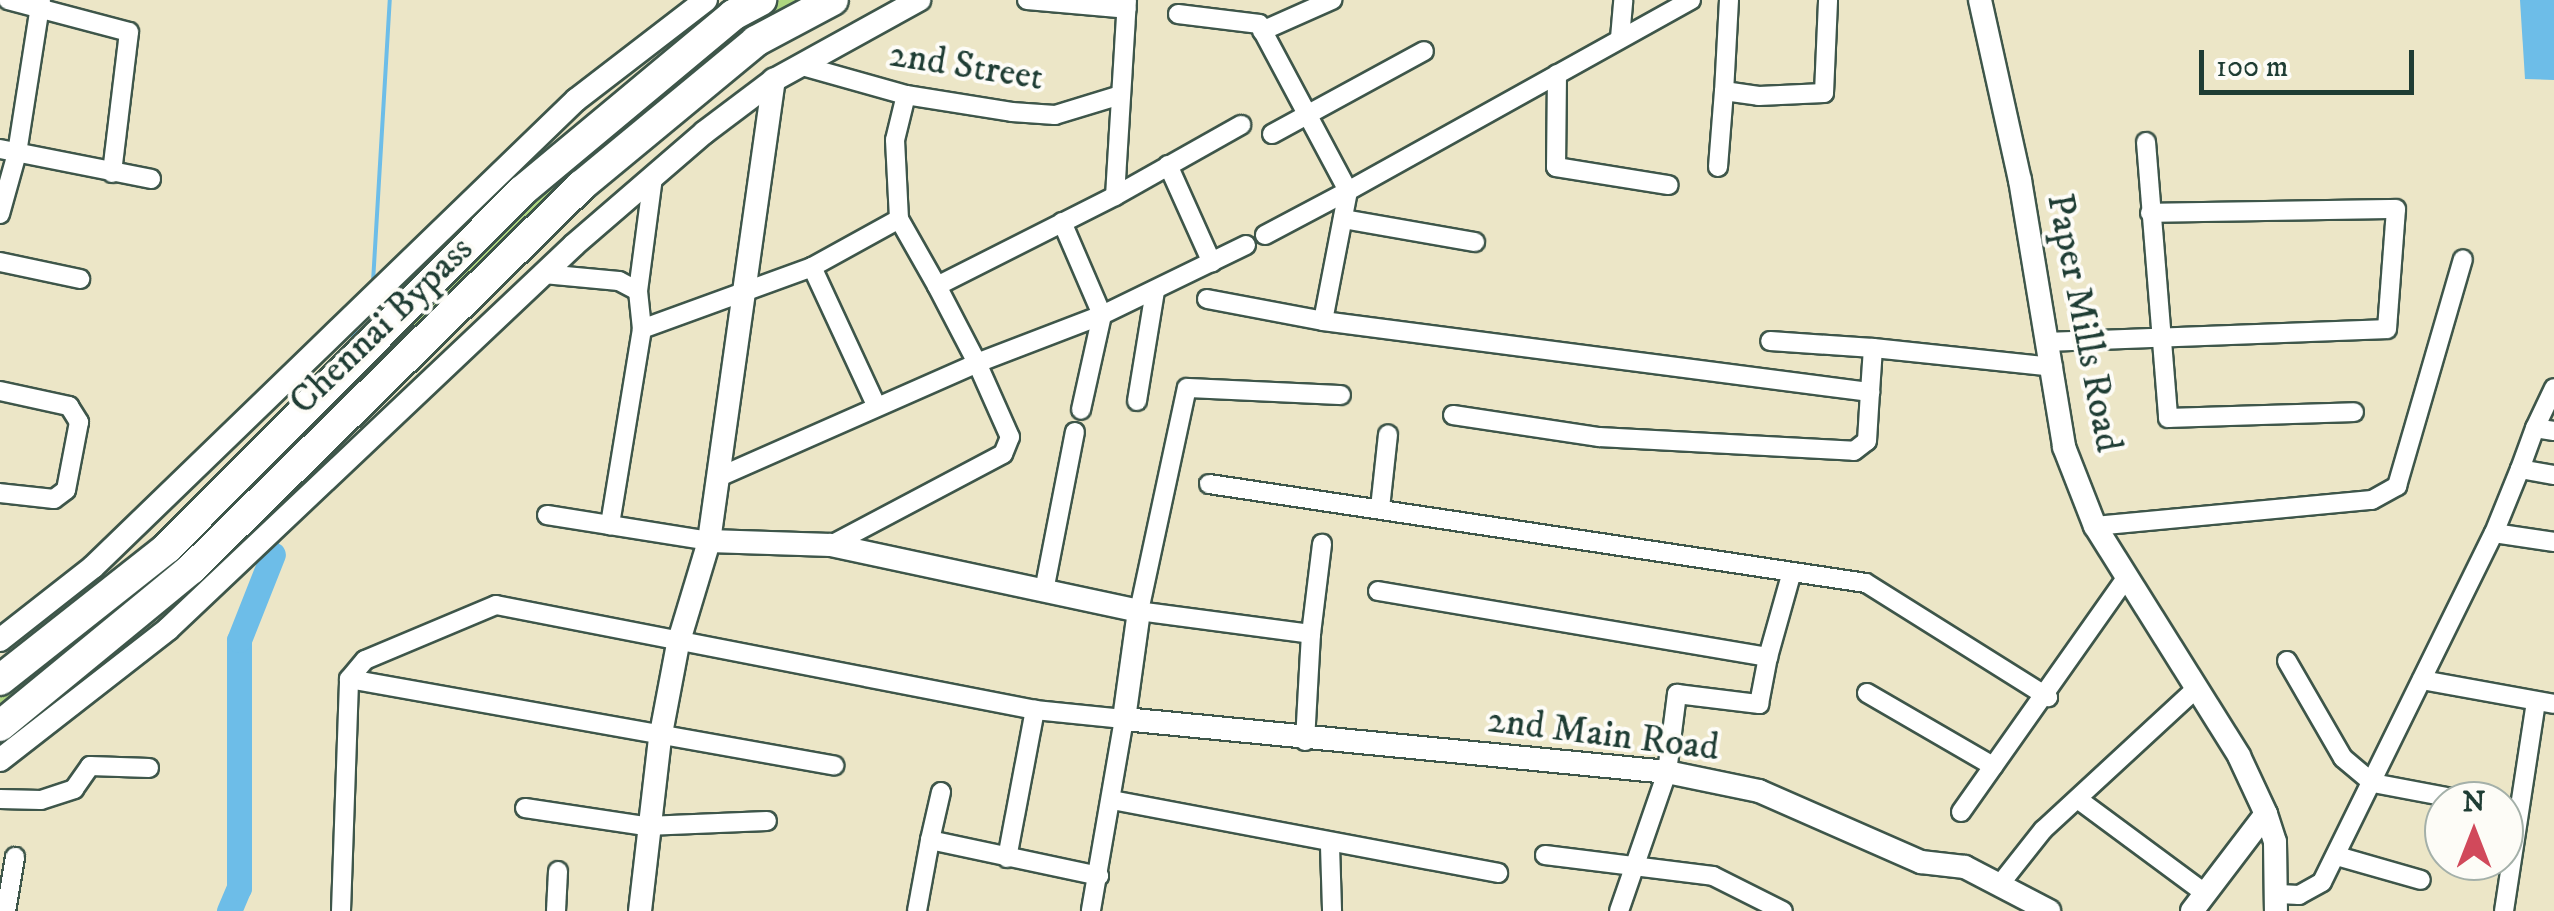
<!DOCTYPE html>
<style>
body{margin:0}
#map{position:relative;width:2554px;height:911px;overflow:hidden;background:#ece6c7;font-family:"IM FELL DW Pica",serif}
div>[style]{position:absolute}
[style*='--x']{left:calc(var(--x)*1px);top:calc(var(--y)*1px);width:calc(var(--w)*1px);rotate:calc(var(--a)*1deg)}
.green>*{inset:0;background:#aed680}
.water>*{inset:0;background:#6dbde8}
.stream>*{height:4px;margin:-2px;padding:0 2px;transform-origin:2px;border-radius:2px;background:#6dbde8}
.river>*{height:25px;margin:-12.5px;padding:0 12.5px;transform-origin:12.5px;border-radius:12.5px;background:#6dbde8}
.roads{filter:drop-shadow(2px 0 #3e564a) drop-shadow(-2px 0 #3e564a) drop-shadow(0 2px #3e564a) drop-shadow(0 -2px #3e564a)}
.street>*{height:18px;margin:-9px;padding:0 9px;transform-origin:9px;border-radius:9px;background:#fff}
.secondary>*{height:22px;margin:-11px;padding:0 11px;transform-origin:11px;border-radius:11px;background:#fff}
.highway>*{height:30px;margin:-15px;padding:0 15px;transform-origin:15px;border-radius:15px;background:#fff}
span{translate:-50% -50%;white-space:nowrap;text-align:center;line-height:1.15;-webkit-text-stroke:8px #fdfcf7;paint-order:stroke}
.street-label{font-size:38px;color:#1f3d34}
.north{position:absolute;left:2424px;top:781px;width:100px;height:100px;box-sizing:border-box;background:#fdfcf7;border:2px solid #a4b0a9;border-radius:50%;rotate:0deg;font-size:28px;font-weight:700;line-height:40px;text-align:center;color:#1f3d34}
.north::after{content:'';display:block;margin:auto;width:35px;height:45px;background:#d1495b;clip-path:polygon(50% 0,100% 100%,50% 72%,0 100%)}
.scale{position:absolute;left:2199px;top:50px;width:215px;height:45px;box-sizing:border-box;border:5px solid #1f3d34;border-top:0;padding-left:12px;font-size:30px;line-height:35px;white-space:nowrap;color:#1f3d34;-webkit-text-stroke:8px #fdfcf7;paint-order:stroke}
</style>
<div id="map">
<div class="green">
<div style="clip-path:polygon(780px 0,815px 0,756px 33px,220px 530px,0 716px,0 687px,531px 194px,732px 21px)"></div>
</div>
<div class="water">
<div style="clip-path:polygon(2520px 0,2554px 0,2554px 80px,2525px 79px)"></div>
</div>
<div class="stream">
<div style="--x:373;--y:282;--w:283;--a:-86.6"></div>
<div style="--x:351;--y:343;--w:20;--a:-70"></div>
<div style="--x:273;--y:554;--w:15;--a:-70"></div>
</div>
<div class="river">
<div style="--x:229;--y:911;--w:25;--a:-67"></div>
<div style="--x:239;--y:888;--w:248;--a:-90"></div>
<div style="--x:239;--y:640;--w:92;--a:-68.4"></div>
</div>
<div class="roads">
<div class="street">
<div style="--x:8;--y:0;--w:125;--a:14.8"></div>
<div style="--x:129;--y:32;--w:142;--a:96.9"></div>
<div style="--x:1027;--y:0;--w:100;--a:5.1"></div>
<div style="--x:1691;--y:0;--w:393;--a:150.9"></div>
<div style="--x:1348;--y:191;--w:132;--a:100.9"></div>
<div style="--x:1323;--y:321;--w:552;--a:7.4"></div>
<div style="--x:1870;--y:392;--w:44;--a:-86.1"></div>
<div style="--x:1873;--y:348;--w:103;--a:-176.1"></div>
<div style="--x:1729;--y:0;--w:91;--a:93.1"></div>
<div style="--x:1724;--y:91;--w:35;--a:8"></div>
<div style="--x:1759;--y:96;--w:65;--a:-2.6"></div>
<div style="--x:1824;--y:93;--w:93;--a:-87.5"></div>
<div style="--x:1178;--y:14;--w:82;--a:7"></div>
<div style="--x:1259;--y:24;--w:189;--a:61.9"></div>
<div style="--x:1348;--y:191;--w:94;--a:152.1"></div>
<div style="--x:1262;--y:31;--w:77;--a:-23.9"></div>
<div style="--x:1620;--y:38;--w:38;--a:-85"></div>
<div style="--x:799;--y:65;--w:111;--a:15.7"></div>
<div style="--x:906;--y:95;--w:107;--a:9.1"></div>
<div style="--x:1012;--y:112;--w:43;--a:4"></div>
<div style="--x:1055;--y:115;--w:69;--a:-16.9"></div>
<div style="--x:1557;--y:74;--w:93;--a:90.6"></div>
<div style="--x:1556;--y:167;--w:114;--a:9.1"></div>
<div style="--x:906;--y:95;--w:46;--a:103.7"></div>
<div style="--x:895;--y:140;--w:79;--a:87.1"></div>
<div style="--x:899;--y:219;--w:77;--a:60.4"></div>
<div style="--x:937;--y:286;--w:199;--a:-26.8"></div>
<div style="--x:1115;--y:196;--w:196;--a:-86.5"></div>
<div style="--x:1272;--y:134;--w:173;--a:-28.6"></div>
<div style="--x:2146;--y:142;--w:277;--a:85.4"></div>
<div style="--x:2168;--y:418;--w:186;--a:-1.8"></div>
<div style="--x:0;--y:149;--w:154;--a:11.2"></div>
<div style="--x:1168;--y:165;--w:107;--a:65.8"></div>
<div style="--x:1718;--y:167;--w:76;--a:-85.5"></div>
<div style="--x:1115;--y:196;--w:145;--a:-29.4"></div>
<div style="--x:0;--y:214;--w:63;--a:-74.4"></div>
<div style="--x:17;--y:153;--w:155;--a:-81.1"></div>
<div style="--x:1343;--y:219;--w:134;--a:9.9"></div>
<div style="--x:1062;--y:222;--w:101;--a:66.7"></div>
<div style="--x:1102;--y:315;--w:97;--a:102.5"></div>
<div style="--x:0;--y:262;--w:82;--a:12"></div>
<div style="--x:812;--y:267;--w:154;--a:65.1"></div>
<div style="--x:544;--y:274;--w:75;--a:5.3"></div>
<div style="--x:619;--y:281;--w:21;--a:28"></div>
<div style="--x:638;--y:291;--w:38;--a:84"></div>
<div style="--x:642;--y:329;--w:199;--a:99.3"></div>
<div style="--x:937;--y:286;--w:87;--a:62.5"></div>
<div style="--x:977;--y:363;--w:134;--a:-21"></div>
<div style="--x:1102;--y:315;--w:160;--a:-25.9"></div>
<div style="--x:638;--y:291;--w:115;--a:-82.5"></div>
<div style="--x:1207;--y:299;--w:118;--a:10.7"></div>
<div style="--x:642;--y:329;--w:181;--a:-20"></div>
<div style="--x:812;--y:267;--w:99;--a:-28.9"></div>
<div style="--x:2048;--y:342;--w:339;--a:-2.2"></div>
<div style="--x:2387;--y:329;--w:120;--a:-85.7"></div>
<div style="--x:2396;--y:209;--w:246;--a:179.1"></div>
<div style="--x:1873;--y:348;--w:181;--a:6"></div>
<div style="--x:0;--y:391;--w:71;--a:12.3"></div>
<div style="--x:69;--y:406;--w:19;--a:58"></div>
<div style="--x:79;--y:422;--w:69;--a:100.8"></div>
<div style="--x:66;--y:490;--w:15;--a:143"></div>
<div style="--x:54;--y:499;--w:54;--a:-173.7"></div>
<div style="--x:1137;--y:401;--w:111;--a:-80.7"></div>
<div style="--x:1453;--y:415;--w:148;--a:8.6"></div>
<div style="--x:1599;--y:437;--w:255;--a:3.1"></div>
<div style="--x:1854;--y:451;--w:16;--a:-38"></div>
<div style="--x:1867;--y:441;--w:49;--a:-86.5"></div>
<div style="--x:2535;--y:428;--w:44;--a:-64.6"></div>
<div style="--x:2554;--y:431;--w:19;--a:-171"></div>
<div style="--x:2535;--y:428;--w:44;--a:110.1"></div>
<div style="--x:2520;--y:469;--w:35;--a:10"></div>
<div style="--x:2520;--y:469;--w:69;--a:112.1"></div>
<div style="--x:2494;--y:533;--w:61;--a:8.5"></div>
<div style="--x:719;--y:477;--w:282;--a:-23.8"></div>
<div style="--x:977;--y:363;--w:81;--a:66"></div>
<div style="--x:1010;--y:437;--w:18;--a:112"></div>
<div style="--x:1003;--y:454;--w:195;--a:152.1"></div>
<div style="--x:1209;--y:484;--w:664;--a:8.57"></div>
<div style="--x:1866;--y:583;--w:215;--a:32.1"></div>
<div style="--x:1380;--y:508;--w:74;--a:-83.8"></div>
<div style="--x:547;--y:515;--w:164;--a:9.1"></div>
<div style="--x:2095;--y:526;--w:278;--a:-5.4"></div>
<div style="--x:2372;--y:500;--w:29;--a:-29"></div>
<div style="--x:2397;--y:486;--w:236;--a:-73.8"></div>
<div style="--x:1044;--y:591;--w:162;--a:-79"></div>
<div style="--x:1378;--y:591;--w:396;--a:9.6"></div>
<div style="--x:1768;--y:657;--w:85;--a:-74.3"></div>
<div style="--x:1311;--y:634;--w:91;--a:-83"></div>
<div style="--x:2287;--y:661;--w:112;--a:60"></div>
<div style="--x:2343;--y:758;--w:39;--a:40"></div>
<div style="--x:2373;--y:783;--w:97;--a:10.7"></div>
<div style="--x:349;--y:679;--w:493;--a:10.1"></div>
<div style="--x:2422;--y:680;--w:134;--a:10.3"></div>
<div style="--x:1867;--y:693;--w:146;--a:30.1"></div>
<div style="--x:1305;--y:741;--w:107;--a:-86.8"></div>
<div style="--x:1311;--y:634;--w:174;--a:-172.4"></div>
<div style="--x:1139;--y:611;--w:228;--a:-77.9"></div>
<div style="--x:1187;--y:388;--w:154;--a:2.6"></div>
<div style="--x:941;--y:792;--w:49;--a:102.9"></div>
<div style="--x:930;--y:840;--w:173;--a:12"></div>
<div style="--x:0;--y:799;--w:41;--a:1.4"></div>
<div style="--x:41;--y:800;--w:35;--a:-18"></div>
<div style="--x:74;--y:789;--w:28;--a:-55"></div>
<div style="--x:90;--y:766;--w:59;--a:1.9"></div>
<div style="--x:1112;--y:800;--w:393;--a:10.7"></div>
<div style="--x:2079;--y:800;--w:158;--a:36.5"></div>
<div style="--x:525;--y:808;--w:122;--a:8.5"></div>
<div style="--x:646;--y:826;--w:121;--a:-2.4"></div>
<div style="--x:1961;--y:812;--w:288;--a:-54.8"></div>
<div style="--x:1330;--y:846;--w:65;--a:88.2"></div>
<div style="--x:1545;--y:855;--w:169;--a:7.1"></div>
<div style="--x:1713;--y:876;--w:78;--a:26.6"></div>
<div style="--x:2337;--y:856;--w:87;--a:15.9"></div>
<div style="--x:1007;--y:858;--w:151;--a:-79.3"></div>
<div style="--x:2001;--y:883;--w:68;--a:-51.6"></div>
<div style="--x:2043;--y:830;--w:208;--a:-42.7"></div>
<div style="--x:2279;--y:894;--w:20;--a:3"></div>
<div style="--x:2299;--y:895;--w:26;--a:-29"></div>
<div style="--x:2322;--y:882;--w:389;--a:-63.8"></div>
<div style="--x:6;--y:911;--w:55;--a:-80.5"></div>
<div style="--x:341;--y:911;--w:232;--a:-88"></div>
<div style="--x:349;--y:679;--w:25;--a:-50"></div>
<div style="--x:365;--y:660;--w:142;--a:-22.8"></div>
<div style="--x:496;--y:605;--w:549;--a:11.02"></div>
<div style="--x:1035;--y:710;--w:89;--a:5.8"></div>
<div style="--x:1124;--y:719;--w:195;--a:99.8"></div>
<div style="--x:556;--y:911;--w:40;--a:-87.1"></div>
<div style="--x:917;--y:911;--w:72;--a:-79.6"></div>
<div style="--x:1619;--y:911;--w:147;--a:-70.9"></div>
<div style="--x:1667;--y:772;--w:79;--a:-82.7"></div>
<div style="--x:1677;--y:694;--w:83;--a:7"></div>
<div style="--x:1759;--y:704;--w:48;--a:-79.2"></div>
<div style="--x:2504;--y:911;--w:212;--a:-81.3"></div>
</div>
<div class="secondary">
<div style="--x:1980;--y:0;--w:184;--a:77.5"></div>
<div style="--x:2020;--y:180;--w:271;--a:80.6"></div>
<div style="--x:2064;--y:447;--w:85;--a:68.6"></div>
<div style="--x:2095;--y:526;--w:271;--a:57.9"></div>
<div style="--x:2239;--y:756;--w:64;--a:65"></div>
<div style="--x:2266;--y:814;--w:29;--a:72"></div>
<div style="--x:2275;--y:842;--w:69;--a:89.2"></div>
<div style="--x:709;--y:541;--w:122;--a:1.9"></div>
<div style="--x:831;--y:545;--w:315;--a:12.1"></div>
<div style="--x:1139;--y:611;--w:109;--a:97.9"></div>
<div style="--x:1124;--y:719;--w:546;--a:5.57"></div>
<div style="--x:1667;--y:772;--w:94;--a:11.7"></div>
<div style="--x:1759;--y:791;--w:177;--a:23.7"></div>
<div style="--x:1921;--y:862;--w:44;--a:6.5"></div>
<div style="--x:1965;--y:867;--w:95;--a:27.6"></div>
<div style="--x:0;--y:640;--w:118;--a:-38.1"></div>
<div style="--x:93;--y:567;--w:672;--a:-44.04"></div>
<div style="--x:576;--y:100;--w:164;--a:-37.6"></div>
<div style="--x:0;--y:760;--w:213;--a:-37.9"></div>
<div style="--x:168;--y:629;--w:559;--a:-43.4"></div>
<div style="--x:574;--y:245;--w:173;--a:-40.8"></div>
<div style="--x:705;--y:132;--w:86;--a:-37"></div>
<div style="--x:774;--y:80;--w:166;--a:-28.9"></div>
<div style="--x:640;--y:911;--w:173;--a:-83.4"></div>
<div style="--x:660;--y:739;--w:97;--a:-79.3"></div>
<div style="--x:678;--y:644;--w:108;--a:-73.2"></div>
<div style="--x:709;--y:541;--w:466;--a:-82"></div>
<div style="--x:2192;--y:911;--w:122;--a:-52.7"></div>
</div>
<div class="highway">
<div style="--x:0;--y:680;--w:213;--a:-38.3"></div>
<div style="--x:167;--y:548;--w:503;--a:-45.16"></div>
<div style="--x:522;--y:191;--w:275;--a:-39.8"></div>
<div style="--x:733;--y:15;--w:32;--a:-28"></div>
<div style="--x:0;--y:726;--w:247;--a:-39.4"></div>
<div style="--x:191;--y:569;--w:547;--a:-44.48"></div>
<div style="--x:581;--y:186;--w:227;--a:-39.6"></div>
<div style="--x:756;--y:41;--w:87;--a:-28"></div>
</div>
</div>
<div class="street-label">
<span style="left:966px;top:67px;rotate:9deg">2nd Street</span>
<span style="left:2083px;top:323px;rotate:79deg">Paper Mills Road</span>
<span style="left:382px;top:326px;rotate:-44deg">Chennai Bypass</span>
<span style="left:1603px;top:735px;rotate:7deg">2nd Main Road</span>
</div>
<div class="north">N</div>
<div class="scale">100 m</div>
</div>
